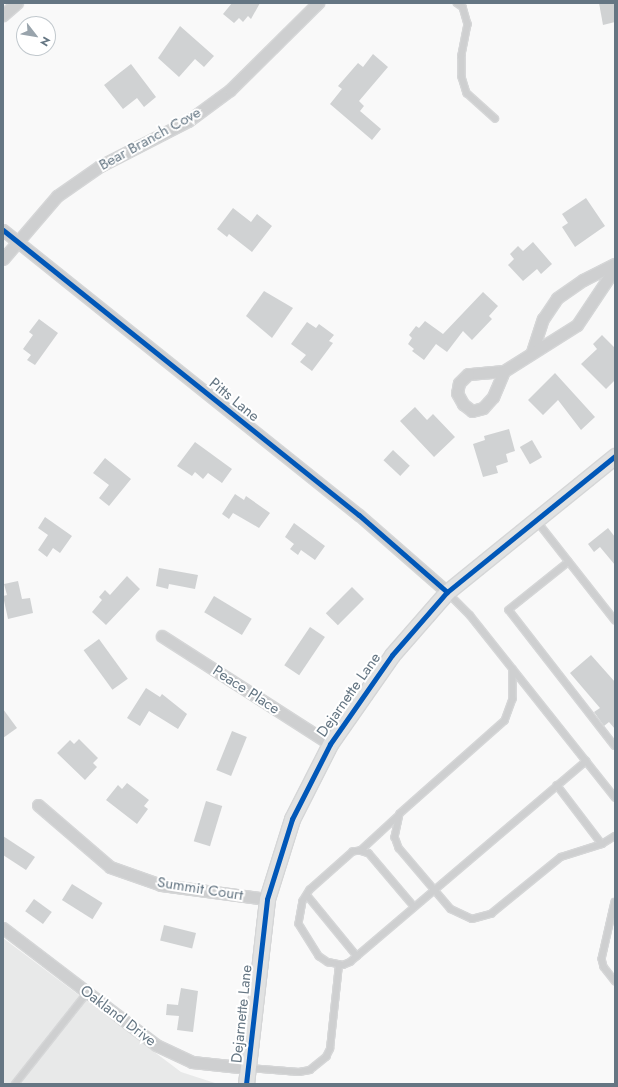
<!DOCTYPE html>
<style>
body{margin:0}
#map{position:relative;width:618px;height:1087px;overflow:hidden;background:#f9f9f9;font-family:Jost,sans-serif}
div>[style]{position:absolute}
[style*='--x']{left:calc(var(--x)*1px);top:calc(var(--y)*1px);width:calc(var(--w)*1px);rotate:calc(var(--a)*1deg)}
.built>*{inset:0;background:#e8e9e9}
.building>*{inset:0;background:#d0d2d3;transform-origin:0 0}
.roads{filter:drop-shadow(1px 0 #d5d6d7) drop-shadow(-1px 0 #d5d6d7) drop-shadow(0 1px #d5d6d7) drop-shadow(0 -1px #d5d6d7)}
.service>*{height:5.5px;margin:-2.75px;padding:0 2.75px;transform-origin:2.75px;border-radius:2.75px;background:#cecfd0}
.minor>*{height:11px;margin:-5.5px;padding:0 5.5px;transform-origin:5.5px;border-radius:5.5px;background:#cecfd0}
.secondary>*{height:15px;margin:-7.5px;padding:0 7.5px;transform-origin:7.5px;border-radius:7.5px;background:#e1e2e2}
.cycleway>*{height:5px;margin:-2.5px;padding:0 2.5px;transform-origin:2.5px;border-radius:2.5px;background:#0057b8}
span{translate:-50% -50%;white-space:nowrap;text-align:center;line-height:1.15;-webkit-text-stroke:4px #fff;paint-order:stroke}
.street-label{font-size:15px;color:#657683}
.frame{position:absolute;inset:0;border:4px solid #657683;pointer-events:none}
.north{position:absolute;left:16px;top:16px;width:40px;height:40px;box-sizing:border-box;background:#fff;border:1px solid #c1c8cd;border-radius:50%;rotate:121deg;font-size:11px;font-weight:700;line-height:16px;text-align:center;color:#657683}
.north::after{content:'';display:block;margin:auto;width:14px;height:18px;background:#99a4ac;clip-path:polygon(50% 0,100% 100%,50% 72%,0 100%)}
</style>
<div id="map">
<div class="built">
<div style="clip-path:polygon(3px 938px,181px 1072px,218px 1084px,3px 1084px)"></div>
</div>
<div class="building">
<div style="clip-path:polygon(232px 3px,260px 3px,251px 19px,248px 16px,243px 22px,239px 18px,234px 23px,223px 14px)"></div>
<div style="clip-path:polygon(599px 3px,614px 3px,615px 22px,603px 25px)"></div>
<div style="clip-path:polygon(180px 26px,214px 56px,204px 67px,195px 59px,179px 77px,158px 58px)"></div>
<div style="clip-path:polygon(373px 54px,388px 67px,359px 101px,364px 106px,360px 111px,381px 129px,372px 140px,330px 104px,342px 89px,338px 86px,358px 63px,363px 67px)"></div>
<div style="clip-path:polygon(131px 64px,156px 97px,144px 107px,137px 98px,123px 109px,104px 85px)"></div>
<div style="clip-path:polygon(586px 198px,605px 226px,575px 247px,562px 227px,568px 223px,562px 214px)"></div>
<div style="clip-path:polygon(233px 208px,251px 222px,257px 214px,272px 226px,252px 252px,229px 234px,227px 237px,217px 229px)"></div>
<div style="clip-path:polygon(533px 242px,552px 264px,541px 274px,537px 269px,523px 281px,508px 265px,514px 259px,510px 254px,518px 246px,523px 251px)"></div>
<div style="clip-path:polygon(264px 291px,293px 308px,272px 338px,246px 316px)"></div>
<div style="clip-path:polygon(483px 292px,498px 306px,489px 316px,492px 319px,472px 340px,463px 331px,447px 352px,436px 344px,424px 360px,412px 351px,414px 349px,408px 344px,412px 338px,409px 335px,416px 326px,419px 328px,425px 321px,443px 334px)"></div>
<div style="clip-path:polygon(39px 319px,58px 333px,35px 365px,27px 360px,31px 355px,23px 349px,33px 335px,29px 332px)"></div>
<div style="clip-path:polygon(307px 322px,316px 328px,319px 324px,334px 335px,329px 341px,333px 343px,312px 371px,300px 362px,306px 355px,291px 344px)"></div>
<div style="clip-path:polygon(602px 335px,615px 348px,615px 380px,606px 389px,581px 364px,597px 349px,593px 344px)"></div>
<div style="clip-path:polygon(555px 373px,595px 417px,581px 430px,558px 400px,543px 415px,528px 400px)"></div>
<div style="clip-path:polygon(415px 407px,427px 420px,433px 414px,455px 437px,434px 457px,400px 421px)"></div>
<div style="clip-path:polygon(509px 429px,515px 451px,506px 454px,508px 462px,496px 466px,498px 473px,483px 477px,473px 444px,485px 440px,484px 436px)"></div>
<div style="left:532px;top:440px;width:20px;height:14px;rotate:60deg"></div>
<div style="clip-path:polygon(195px 442px,232px 469px,222px 483px,208px 473px,203px 479px,195px 472px,192px 476px,177px 466px)"></div>
<div style="left:393px;top:450px;width:23px;height:14px;rotate:43deg"></div>
<div style="clip-path:polygon(105px 458px,131px 479px,109px 506px,99px 498px,109px 485px,93px 473px)"></div>
<div style="clip-path:polygon(235px 494px,244px 500px,246px 496px,270px 513px,259px 528px,233px 513px,229px 519px,222px 514px)"></div>
<div style="clip-path:polygon(45px 517px,72px 536px,60px 553px,53px 548px,47px 557px,38px 550px,48px 535px,38px 528px)"></div>
<div style="clip-path:polygon(294px 523px,325px 546px,315px 560px,301px 550px,298px 555px,290px 549px,294px 544px,285px 537px)"></div>
<div style="clip-path:polygon(608px 528px,615px 537px,615px 565px,600px 547px,594px 552px,588px 544px)"></div>
<div style="clip-path:polygon(159px 568px,198px 575px,195px 589px,169px 584px,168px 589px,156px 586px)"></div>
<div style="clip-path:polygon(127px 576px,140px 589px,106px 625px,92px 612px,102px 600px,99px 597px,105px 590px,110px 595px)"></div>
<div style="clip-path:polygon(18px 581px,22px 599px,30px 598px,33px 613px,8px 619px,3px 596px,7px 595px,4px 584px)"></div>
<div style="left:352px;top:587px;width:17px;height:37px;rotate:45deg"></div>
<div style="left:214px;top:596px;width:44px;height:19px;rotate:31deg"></div>
<div style="left:310px;top:627px;width:18px;height:46px;rotate:34deg"></div>
<div style="left:99px;top:639px;width:49px;height:19px;rotate:54deg"></div>
<div style="clip-path:polygon(591px 655px,615px 682px,615px 729px,609px 722px,604px 726px,594px 712px,600px 708px,570px 673px)"></div>
<div style="clip-path:polygon(146px 688px,160px 697px,162px 694px,187px 714px,178px 729px,149px 711px,140px 726px,127px 718px)"></div>
<div style="clip-path:polygon(3px 709px,17px 728px,3px 738px)"></div>
<div style="left:232px;top:731px;width:16px;height:42px;rotate:22deg"></div>
<div style="clip-path:polygon(79px 739px,98px 758px,93px 763px,97px 767px,85px 780px,57px 753px,70px 740px,74px 744px)"></div>
<div style="clip-path:polygon(127px 783px,149px 800px,144px 806px,148px 809px,137px 824px,106px 800px,118px 785px,122px 789px)"></div>
<div style="left:206px;top:801px;width:17px;height:42px;rotate:17deg"></div>
<div style="clip-path:polygon(3px 836px,35px 857px,26px 870px,3px 855px)"></div>
<div style="left:72px;top:884px;width:36px;height:19px;rotate:32deg"></div>
<div style="left:34px;top:899px;width:22px;height:15px;rotate:36deg"></div>
<div style="left:164px;top:925px;width:33px;height:16px;rotate:14deg"></div>
<div style="clip-path:polygon(181px 988px,198px 991px,193px 1032px,177px 1030px,179px 1016px,166px 1015px,167px 1004px,178px 1005px)"></div>
</div>
<div class="roads">
<div class="service">
<div style="--x:457;--y:3;--w:7;--a:34"></div>
<div style="--x:463;--y:7;--w:18;--a:74"></div>
<div style="--x:468;--y:24;--w:33;--a:101"></div>
<div style="--x:462;--y:56;--w:21;--a:90"></div>
<div style="--x:462;--y:77;--w:17;--a:73"></div>
<div style="--x:467;--y:93;--w:38;--a:42"></div>
<div style="--x:537;--y:521;--w:126;--a:51.8"></div>
<div style="--x:569;--y:562;--w:77;--a:141.3"></div>
<div style="--x:509;--y:610;--w:172;--a:52.1"></div>
<div style="--x:447;--y:592;--w:33;--a:45"></div>
<div style="--x:470;--y:615;--w:233;--a:51.5"></div>
<div style="--x:513;--y:669;--w:30;--a:90"></div>
<div style="--x:513;--y:699;--w:23;--a:110"></div>
<div style="--x:505;--y:721;--w:140;--a:138.5"></div>
<div style="--x:400;--y:814;--w:24;--a:102"></div>
<div style="--x:395;--y:837;--w:12;--a:70"></div>
<div style="--x:399;--y:848;--w:80;--a:49.6"></div>
<div style="--x:451;--y:909;--w:23;--a:25"></div>
<div style="--x:472;--y:919;--w:20;--a:-15"></div>
<div style="--x:491;--y:914;--w:90;--a:-39.2"></div>
<div style="--x:561;--y:857;--w:43;--a:-17.6"></div>
<div style="--x:602;--y:844;--w:15;--a:-32"></div>
<div style="--x:557;--y:785;--w:74;--a:52.7"></div>
<div style="--x:360;--y:851;--w:52;--a:-42.6"></div>
<div style="--x:307;--y:895;--w:79;--a:50.7"></div>
<div style="--x:615;--y:902;--w:58;--a:102.8"></div>
<div style="--x:602;--y:959;--w:8;--a:76"></div>
<div style="--x:604;--y:967;--w:18;--a:52"></div>
<div style="--x:414;--y:907;--w:70;--a:-130.3"></div>
<div style="--x:369;--y:854;--w:9;--a:-162"></div>
<div style="--x:360;--y:851;--w:7;--a:172"></div>
<div style="--x:353;--y:852;--w:57;--a:138.5"></div>
<div style="--x:310;--y:890;--w:13;--a:122"></div>
<div style="--x:303;--y:901;--w:23;--a:100"></div>
<div style="--x:299;--y:924;--w:38;--a:58"></div>
<div style="--x:319;--y:956;--w:11;--a:34"></div>
<div style="--x:328;--y:962;--w:15;--a:11"></div>
<div style="--x:343;--y:965;--w:8;--a:-23"></div>
<div style="--x:350;--y:962;--w:310;--a:-40.4"></div>
<div style="--x:249;--y:1068;--w:50;--a:4.6"></div>
<div style="--x:299;--y:1072;--w:11;--a:-10"></div>
<div style="--x:310;--y:1070;--w:21;--a:-39"></div>
<div style="--x:326;--y:1057;--w:9;--a:-63"></div>
<div style="--x:330;--y:1049;--w:84;--a:-83.9"></div>
<div style="--x:15;--y:1084;--w:116;--a:-51.6"></div>
</div>
<div class="minor">
<div style="--x:3;--y:15;--w:18;--a:-41"></div>
<div style="--x:3;--y:230;--w:456;--a:38.7"></div>
<div style="--x:359;--y:515;--w:117;--a:41.2"></div>
<div style="--x:3;--y:259;--w:83;--a:-49.4"></div>
<div style="--x:57;--y:196;--w:52;--a:-34.9"></div>
<div style="--x:100;--y:166;--w:99;--a:-27.1"></div>
<div style="--x:188;--y:121;--w:52;--a:-36.4"></div>
<div style="--x:230;--y:90;--w:124;--a:-44.7"></div>
<div style="--x:532;--y:352;--w:35;--a:-72"></div>
<div style="--x:543;--y:319;--w:25;--a:-56"></div>
<div style="--x:557;--y:298;--w:32;--a:-35"></div>
<div style="--x:583;--y:280;--w:36;--a:-27"></div>
<div style="--x:504;--y:371;--w:36;--a:175"></div>
<div style="--x:468;--y:374;--w:13;--a:135"></div>
<div style="--x:459;--y:383;--w:10;--a:101"></div>
<div style="--x:457;--y:393;--w:13;--a:61"></div>
<div style="--x:463;--y:404;--w:11;--a:38"></div>
<div style="--x:472;--y:411;--w:11;--a:-15"></div>
<div style="--x:483;--y:408;--w:15;--a:-48"></div>
<div style="--x:493;--y:397;--w:28;--a:-67"></div>
<div style="--x:504;--y:371;--w:86;--a:-32.2"></div>
<div style="--x:577;--y:325;--w:69;--a:-56.3"></div>
<div style="--x:162;--y:636;--w:200;--a:32.7"></div>
<div style="--x:38;--y:805;--w:95;--a:40.7"></div>
<div style="--x:110;--y:867;--w:54;--a:19.4"></div>
<div style="--x:161;--y:885;--w:107;--a:7.5"></div>
<div style="--x:3;--y:928;--w:193;--a:37.4"></div>
<div style="--x:156;--y:1045;--w:40;--a:25"></div>
<div style="--x:192;--y:1062;--w:57;--a:6"></div>
</div>
<div class="secondary">
<div style="--x:246;--y:1084;--w:186;--a:-83.5"></div>
<div style="--x:267;--y:899;--w:84;--a:-72.6"></div>
<div style="--x:292;--y:819;--w:84;--a:-63.1"></div>
<div style="--x:330;--y:744;--w:108;--a:-55.1"></div>
<div style="--x:392;--y:655;--w:84;--a:-48.9"></div>
<div style="--x:447;--y:592;--w:216;--a:-39"></div>
</div>
</div>
<div class="cycleway">
<div style="--x:3;--y:230;--w:456;--a:38.7"></div>
<div style="--x:359;--y:515;--w:117;--a:41.2"></div>
<div style="--x:246;--y:1084;--w:186;--a:-83.5"></div>
<div style="--x:267;--y:899;--w:84;--a:-72.6"></div>
<div style="--x:292;--y:819;--w:84;--a:-63.1"></div>
<div style="--x:330;--y:744;--w:108;--a:-55.1"></div>
<div style="--x:392;--y:655;--w:84;--a:-48.9"></div>
<div style="--x:447;--y:592;--w:216;--a:-39"></div>
</div>
<div class="street-label">
<span style="left:150px;top:139px;rotate:-29deg">Bear Branch Cove</span>
<span style="left:234px;top:400px;rotate:39deg">Pitts Lane</span>
<span style="left:246px;top:690px;rotate:33deg">Peace Place</span>
<span style="left:349px;top:695px;rotate:-55deg">Dejarnette Lane</span>
<span style="left:200px;top:889px;rotate:9deg">Summit Court</span>
<span style="left:242px;top:1014px;rotate:-84deg">Dejarnette Lane</span>
<span style="left:118px;top:1016px;rotate:37deg">Oakland Drive</span>
</div>
<div class="frame"></div>
<div class="north">N</div>
</div>
